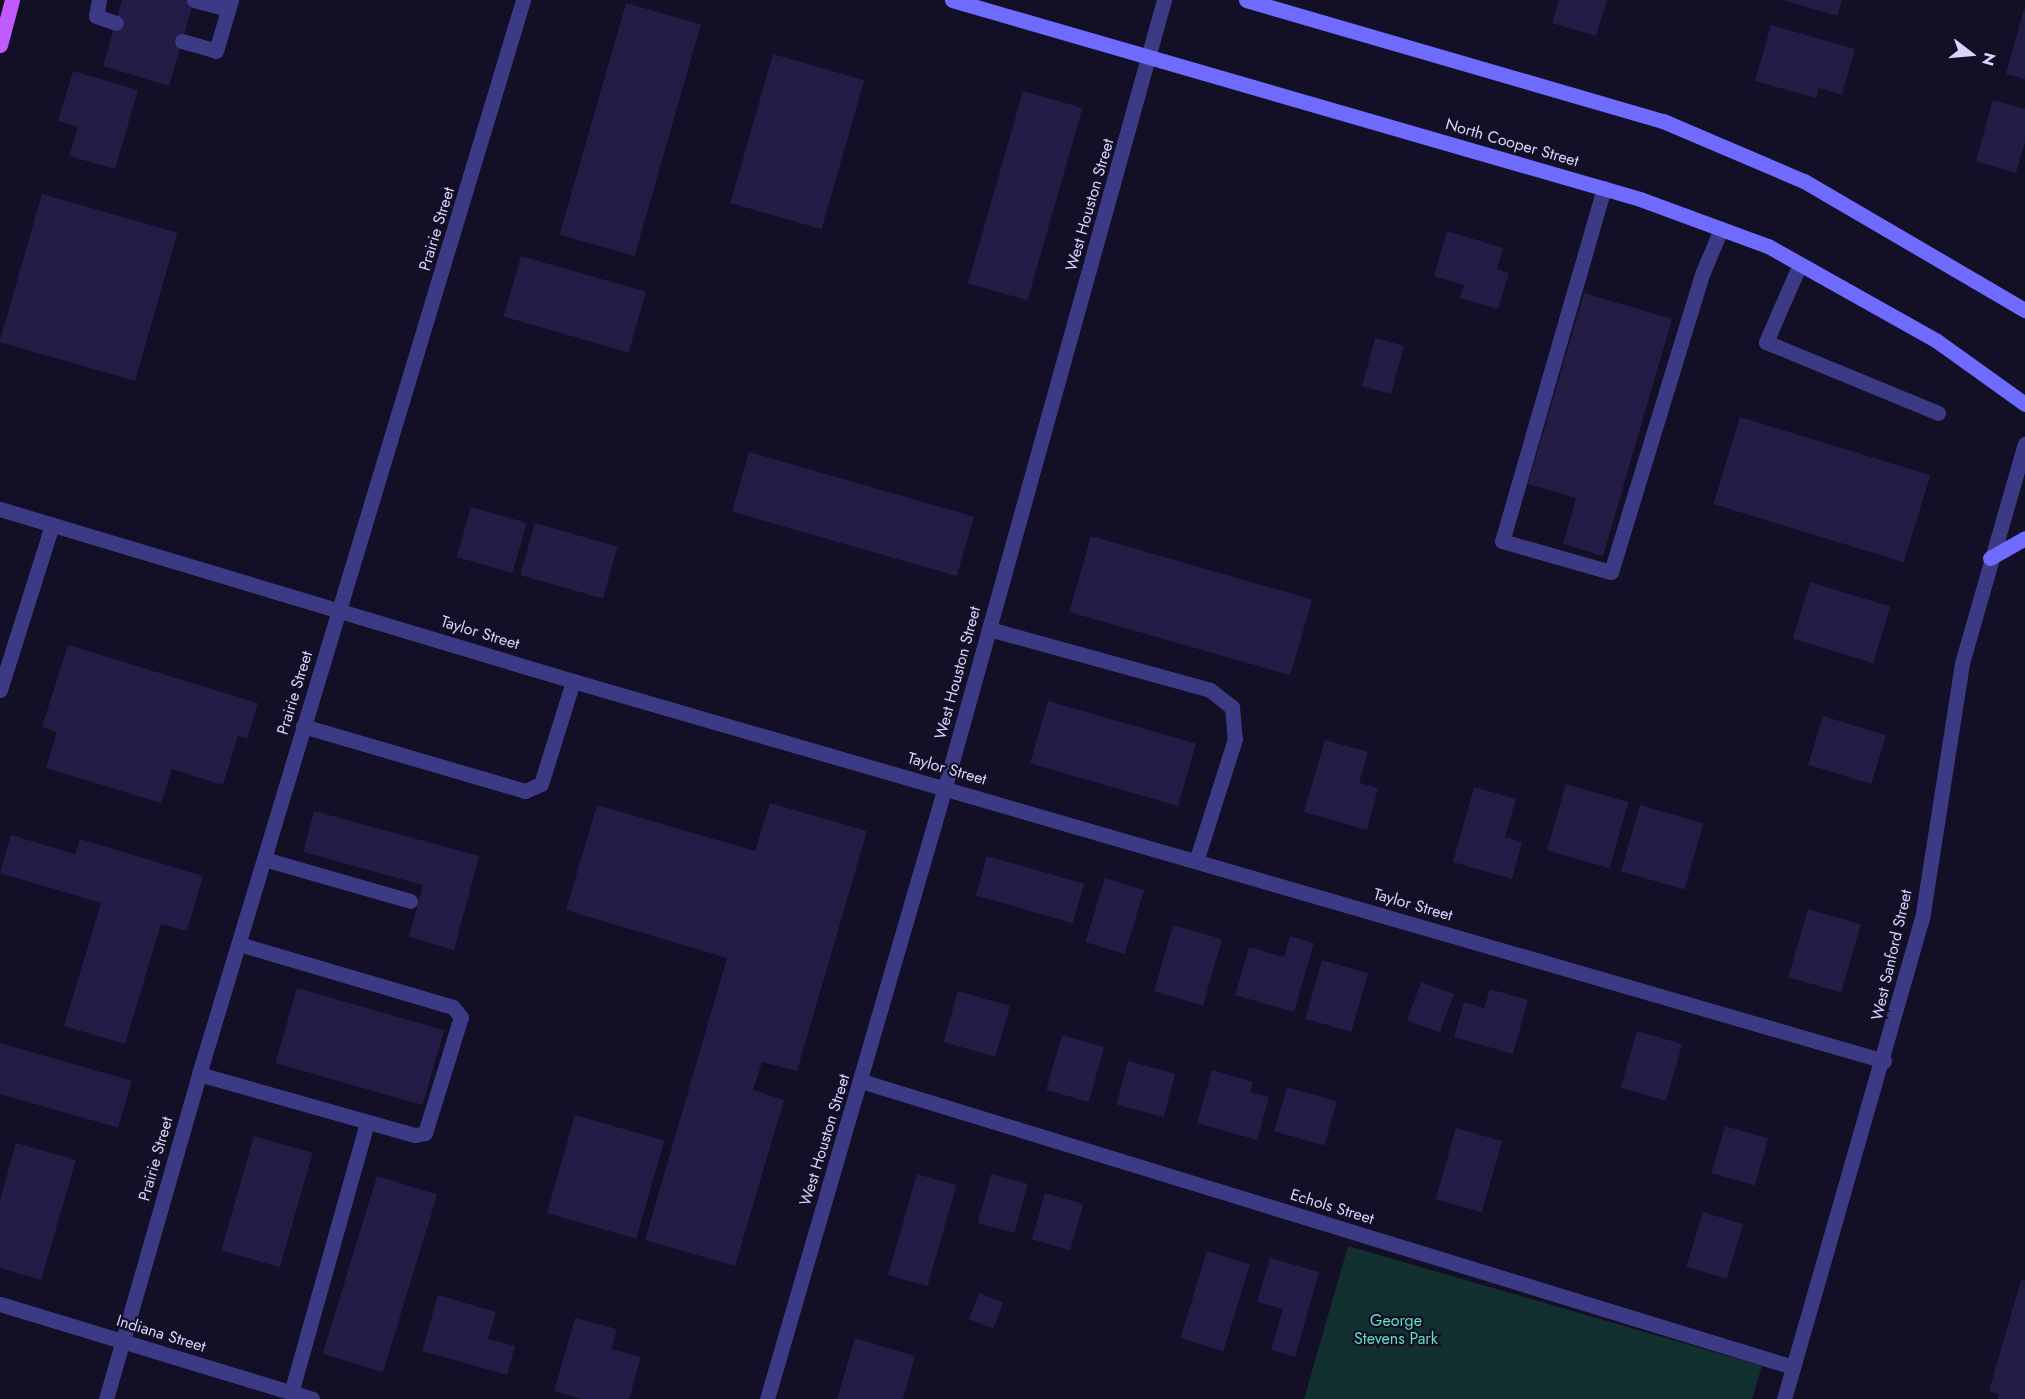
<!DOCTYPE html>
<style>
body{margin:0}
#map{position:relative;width:2025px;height:1399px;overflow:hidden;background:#130f26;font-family:Jost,sans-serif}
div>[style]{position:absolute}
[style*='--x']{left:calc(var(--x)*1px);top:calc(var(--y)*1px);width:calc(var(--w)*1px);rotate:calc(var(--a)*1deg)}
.green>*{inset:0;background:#12302f}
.building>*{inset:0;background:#241b47;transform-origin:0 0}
.service>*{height:15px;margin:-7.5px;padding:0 7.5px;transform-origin:7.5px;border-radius:7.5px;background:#3d3a85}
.minor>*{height:15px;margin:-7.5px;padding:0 7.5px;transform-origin:7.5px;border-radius:7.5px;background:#3d3a85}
.tertiary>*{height:15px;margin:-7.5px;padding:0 7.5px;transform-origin:7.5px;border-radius:7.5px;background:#3d3a85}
.secondary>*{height:15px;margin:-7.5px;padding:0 7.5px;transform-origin:7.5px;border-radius:7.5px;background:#6f6bff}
.primary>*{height:15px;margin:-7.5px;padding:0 7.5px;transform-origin:7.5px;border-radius:7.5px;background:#c25bff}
span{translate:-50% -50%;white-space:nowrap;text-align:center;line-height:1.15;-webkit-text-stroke:4.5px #130f26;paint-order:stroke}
.street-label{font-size:16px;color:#d9d4ff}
.park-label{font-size:16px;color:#5fe0c0}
.north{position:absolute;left:1941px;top:24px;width:60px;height:60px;-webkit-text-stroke:4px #130f26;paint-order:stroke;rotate:106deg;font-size:16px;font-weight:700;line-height:24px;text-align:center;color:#d9d4ff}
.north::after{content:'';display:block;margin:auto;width:21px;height:27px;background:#d9d4ff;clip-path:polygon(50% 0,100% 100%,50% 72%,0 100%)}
</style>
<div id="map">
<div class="green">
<div style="clip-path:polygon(1348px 1246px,1762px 1366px,1752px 1399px,1304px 1399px)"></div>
</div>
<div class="building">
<div style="clip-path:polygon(122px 0,194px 0,169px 86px,103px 66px)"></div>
<div style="clip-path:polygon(1559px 0,1607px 0,1596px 36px,1552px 23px)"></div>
<div style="clip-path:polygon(1783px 0,1842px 0,1837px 16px)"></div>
<div style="left:626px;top:3px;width:78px;height:241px;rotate:16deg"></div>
<div style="clip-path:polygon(2024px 9px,2025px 9px,2025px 79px,2006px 74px)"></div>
<div style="clip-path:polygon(1771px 25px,1855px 49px,1842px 95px,1819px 88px,1816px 98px,1755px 81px)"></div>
<div style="left:773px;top:54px;width:95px;height:155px;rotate:16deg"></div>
<div style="clip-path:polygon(73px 71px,138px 90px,115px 169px,69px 156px,78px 127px,58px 121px)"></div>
<div style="left:1023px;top:91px;width:62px;height:200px;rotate:16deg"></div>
<div style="clip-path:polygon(1993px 100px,2025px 109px,2025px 142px,2016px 173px,1976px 161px)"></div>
<div style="left:42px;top:194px;width:141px;height:154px;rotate:16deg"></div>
<div style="clip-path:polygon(1447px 231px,1503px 248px,1497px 269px,1509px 273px,1498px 309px,1460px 298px,1464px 285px,1434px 276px)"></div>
<div style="left:521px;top:256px;width:130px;height:63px;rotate:16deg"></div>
<div style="clip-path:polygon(1584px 293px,1672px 319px,1603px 556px,1563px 544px,1576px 498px,1528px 484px)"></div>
<div style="left:1375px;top:338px;width:30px;height:50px;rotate:15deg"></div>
<div style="left:1740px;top:417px;width:199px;height:91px;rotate:17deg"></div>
<div style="left:749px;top:452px;width:234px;height:62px;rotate:16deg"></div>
<div style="left:471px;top:507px;width:58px;height:52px;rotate:16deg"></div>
<div style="left:535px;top:523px;width:86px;height:54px;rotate:16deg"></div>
<div style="left:1091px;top:536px;width:230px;height:79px;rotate:16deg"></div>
<div style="left:1810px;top:582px;width:84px;height:59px;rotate:17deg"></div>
<div style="clip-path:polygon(68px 645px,258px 703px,247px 739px,238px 736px,223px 785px,172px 769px,161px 803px,46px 768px,57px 732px,42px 727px)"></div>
<div style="left:1048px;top:701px;width:154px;height:65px;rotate:16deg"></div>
<div style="left:1823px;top:716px;width:66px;height:51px;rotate:17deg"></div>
<div style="clip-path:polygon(1325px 740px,1368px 752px,1359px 783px,1378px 788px,1367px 830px,1304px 812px)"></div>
<div style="left:1566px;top:784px;width:65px;height:69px;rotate:16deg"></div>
<div style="clip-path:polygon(1474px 787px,1516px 799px,1505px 837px,1522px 842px,1512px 879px,1453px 862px)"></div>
<div style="clip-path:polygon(770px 803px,867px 831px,797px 1071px,762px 1062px,753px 1090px,784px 1100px,735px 1266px,645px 1240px,727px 958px,566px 910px,597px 805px,755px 851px)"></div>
<div style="left:1640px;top:805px;width:66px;height:69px;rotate:16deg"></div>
<div style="clip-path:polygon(314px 811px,479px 856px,454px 950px,409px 937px,423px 885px,303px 852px)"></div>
<div style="clip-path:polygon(11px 835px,75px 854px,80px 839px,203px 876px,187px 931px,161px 924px,125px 1044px,64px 1026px,101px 903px,0 873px)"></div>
<div style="left:987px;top:856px;width:101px;height:41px;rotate:16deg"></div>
<div style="left:1105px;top:878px;width:41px;height:67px;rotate:17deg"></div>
<div style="left:1808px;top:909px;width:55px;height:71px;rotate:16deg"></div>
<div style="left:1173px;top:925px;width:51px;height:69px;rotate:16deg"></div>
<div style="clip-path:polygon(1290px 936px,1314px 943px,1294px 1012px,1235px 995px,1249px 947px,1284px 957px)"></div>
<div style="left:1322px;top:960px;width:48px;height:61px;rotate:16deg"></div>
<div style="left:1421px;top:982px;width:35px;height:41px;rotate:20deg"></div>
<div style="left:297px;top:988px;width:153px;height:78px;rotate:16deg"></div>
<div style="clip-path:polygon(1490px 989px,1528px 1000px,1513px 1054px,1454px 1037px,1464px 1002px,1484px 1008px)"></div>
<div style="left:958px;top:991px;width:54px;height:53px;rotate:16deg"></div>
<div style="left:1637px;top:1031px;width:47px;height:59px;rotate:16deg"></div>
<div style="left:1062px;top:1035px;width:44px;height:57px;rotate:16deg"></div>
<div style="left:0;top:1043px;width:137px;height:49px;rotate:16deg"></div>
<div style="left:1128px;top:1061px;width:49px;height:45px;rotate:15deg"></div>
<div style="clip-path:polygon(1212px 1070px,1253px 1082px,1250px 1092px,1269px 1097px,1257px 1140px,1197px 1123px)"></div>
<div style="left:1287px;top:1087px;width:52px;height:46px;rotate:16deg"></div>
<div style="left:575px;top:1115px;width:93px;height:102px;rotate:16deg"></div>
<div style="left:1725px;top:1126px;width:45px;height:49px;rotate:16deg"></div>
<div style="left:1456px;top:1128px;width:48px;height:74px;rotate:16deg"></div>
<div style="left:254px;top:1136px;width:61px;height:119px;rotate:16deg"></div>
<div style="clip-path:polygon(16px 1143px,76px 1160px,41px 1280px,0 1268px,0 1200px)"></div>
<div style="left:917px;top:1174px;width:41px;height:105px;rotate:16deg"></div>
<div style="left:991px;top:1174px;width:38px;height:51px;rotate:15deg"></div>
<div style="left:377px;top:1176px;width:63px;height:186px;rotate:17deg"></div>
<div style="left:1045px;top:1193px;width:40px;height:48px;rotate:16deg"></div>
<div style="left:1703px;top:1212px;width:42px;height:57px;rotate:17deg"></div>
<div style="left:1207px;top:1251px;width:45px;height:91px;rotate:17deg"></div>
<div style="clip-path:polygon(1270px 1258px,1319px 1272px,1295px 1357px,1271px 1350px,1283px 1309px,1257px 1302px)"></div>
<div style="clip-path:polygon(2021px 1280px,2025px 1281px,2025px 1399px,1998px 1399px,1999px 1394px,1989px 1391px)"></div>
<div style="left:979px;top:1293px;width:26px;height:28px;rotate:21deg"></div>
<div style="clip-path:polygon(438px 1295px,496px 1312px,488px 1339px,515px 1346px,507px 1375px,422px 1351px)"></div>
<div style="clip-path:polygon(575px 1318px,617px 1329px,611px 1349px,641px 1357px,629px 1399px,581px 1399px,554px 1391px)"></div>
<div style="clip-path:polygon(855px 1338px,915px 1356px,903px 1399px,837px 1399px)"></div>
</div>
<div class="service">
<div style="--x:99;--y:0;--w:16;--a:101"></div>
<div style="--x:96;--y:16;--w:21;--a:19"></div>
<div style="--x:194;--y:0;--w:35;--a:15"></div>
<div style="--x:182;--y:41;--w:35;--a:16"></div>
<div style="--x:216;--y:51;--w:53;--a:-73.6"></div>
<div style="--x:1604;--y:188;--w:367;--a:106.1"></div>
<div style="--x:1502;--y:541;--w:113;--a:15.9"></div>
<div style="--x:1611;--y:572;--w:314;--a:-73"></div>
<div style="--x:1703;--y:272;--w:47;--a:-67.3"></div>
<div style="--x:1800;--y:264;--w:85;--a:113.6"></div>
<div style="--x:1766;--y:342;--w:186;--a:22.4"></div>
<div style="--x:989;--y:629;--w:229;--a:15.4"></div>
<div style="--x:1210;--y:690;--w:28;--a:38"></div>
<div style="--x:1232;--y:707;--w:32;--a:85"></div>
<div style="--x:1235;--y:739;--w:128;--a:107.7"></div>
<div style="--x:0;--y:690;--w:173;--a:-72.5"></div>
<div style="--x:303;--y:726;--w:231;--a:16.3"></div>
<div style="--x:525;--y:791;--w:17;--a:-24"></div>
<div style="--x:541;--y:784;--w:108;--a:-72.7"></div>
<div style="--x:264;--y:859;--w:152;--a:16"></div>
<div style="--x:199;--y:1074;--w:224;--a:15.8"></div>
<div style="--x:415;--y:1135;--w:10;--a:-11"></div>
<div style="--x:425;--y:1133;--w:121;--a:-72.8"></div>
<div style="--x:461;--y:1017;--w:13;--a:-129"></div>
<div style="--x:453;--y:1007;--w:223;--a:-163.6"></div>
<div style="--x:291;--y:1393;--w:281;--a:-74.3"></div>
</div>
<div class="minor">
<div style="--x:0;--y:509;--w:598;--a:16.71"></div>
<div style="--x:573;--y:681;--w:1365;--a:16.16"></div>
<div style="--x:861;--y:1081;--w:975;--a:17.06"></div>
<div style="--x:0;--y:1304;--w:326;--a:16.9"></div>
<div style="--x:106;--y:1399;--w:338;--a:-74"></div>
<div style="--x:199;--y:1074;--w:1122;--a:-73.21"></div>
<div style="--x:767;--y:1399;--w:637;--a:-73.78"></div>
<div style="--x:945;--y:787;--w:817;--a:-74.45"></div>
</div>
<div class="tertiary">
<div style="--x:1784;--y:1399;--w:499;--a:-74"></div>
<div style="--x:1922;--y:919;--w:259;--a:-81.1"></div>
<div style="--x:1962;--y:663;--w:228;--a:-74"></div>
</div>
<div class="secondary">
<div style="--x:952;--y:0;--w:716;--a:16.13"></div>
<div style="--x:1640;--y:199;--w:136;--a:20.2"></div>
<div style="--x:1768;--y:246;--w:194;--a:29.3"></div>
<div style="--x:1937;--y:341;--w:108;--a:35.6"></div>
<div style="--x:1246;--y:0;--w:434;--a:16.2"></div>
<div style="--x:1663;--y:121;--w:153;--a:23.1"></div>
<div style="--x:1804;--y:181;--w:256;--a:30.3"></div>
<div style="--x:1990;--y:558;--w:40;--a:-29.7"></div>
</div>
<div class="primary">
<div style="--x:0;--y:45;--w:47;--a:-75.1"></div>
</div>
<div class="street-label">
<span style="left:1512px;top:143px;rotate:16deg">North Cooper Street</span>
<span style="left:1090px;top:205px;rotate:-74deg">West Houston Street</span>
<span style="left:437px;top:229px;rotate:-73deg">Prairie Street</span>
<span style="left:480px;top:633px;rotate:17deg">Taylor Street</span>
<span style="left:958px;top:673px;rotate:-75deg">West Houston Street</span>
<span style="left:295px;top:693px;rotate:-73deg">Prairie Street</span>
<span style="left:947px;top:769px;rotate:16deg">Taylor Street</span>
<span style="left:1413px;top:905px;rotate:16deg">Taylor Street</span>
<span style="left:1892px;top:955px;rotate:-77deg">West Sanford Street</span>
<span style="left:825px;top:1140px;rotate:-73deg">West Houston Street</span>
<span style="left:156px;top:1159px;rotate:-74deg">Prairie Street</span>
<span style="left:1332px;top:1207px;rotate:17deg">Echols Street</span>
<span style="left:161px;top:1334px;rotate:17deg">Indiana Street</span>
</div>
<div class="park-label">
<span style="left:1396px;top:1330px">George<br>Stevens Park</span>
</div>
<div class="north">N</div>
</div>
